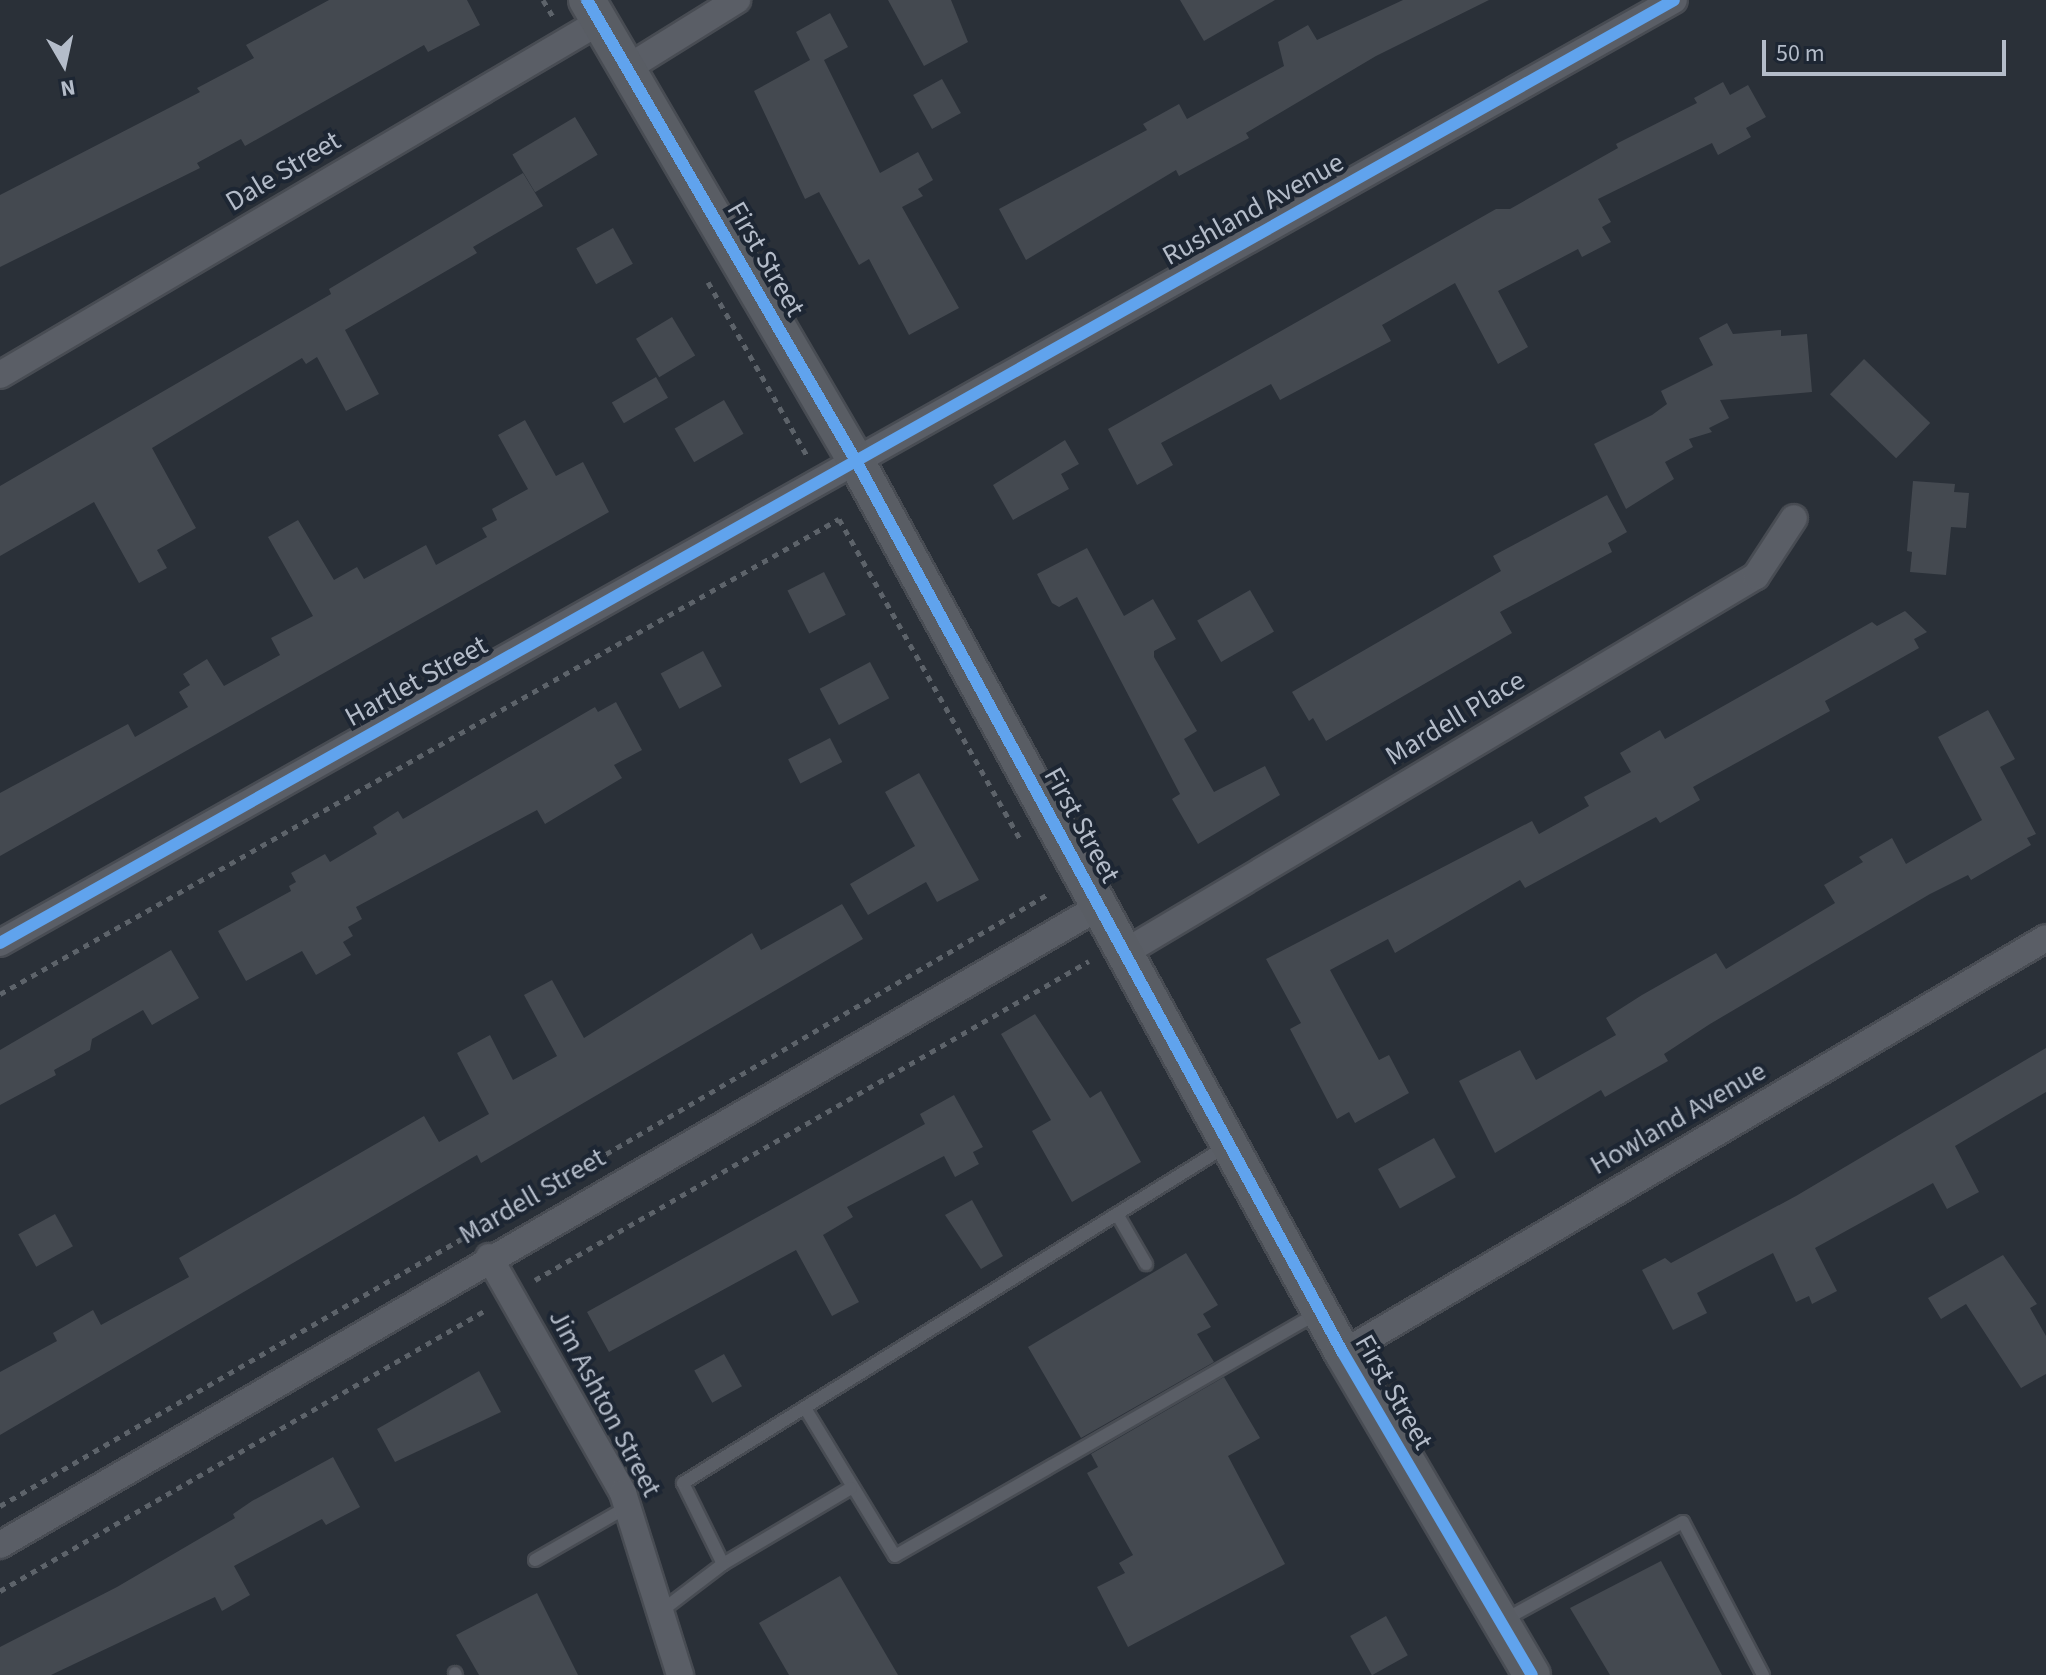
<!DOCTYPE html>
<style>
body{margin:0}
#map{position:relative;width:2046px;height:1675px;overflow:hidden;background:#2a3038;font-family:"Source Sans 3",sans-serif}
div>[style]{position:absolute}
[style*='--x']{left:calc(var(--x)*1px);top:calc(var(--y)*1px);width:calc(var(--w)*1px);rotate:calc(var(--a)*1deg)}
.building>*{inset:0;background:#444950;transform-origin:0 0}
.path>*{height:5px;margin-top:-2.5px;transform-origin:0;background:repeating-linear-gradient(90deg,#5d636a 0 6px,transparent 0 12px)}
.roads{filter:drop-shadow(2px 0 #484c53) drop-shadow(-2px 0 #484c53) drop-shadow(0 2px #484c53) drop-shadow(0 -2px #484c53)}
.lane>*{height:12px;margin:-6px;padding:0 6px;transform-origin:6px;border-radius:6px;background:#5a5e66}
.street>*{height:26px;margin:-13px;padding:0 13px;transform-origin:13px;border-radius:13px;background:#5a5e66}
.secondary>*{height:36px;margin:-18px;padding:0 18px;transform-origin:18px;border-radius:18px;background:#595d64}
.cycleway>*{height:12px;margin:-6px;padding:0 6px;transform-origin:6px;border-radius:6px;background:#60a3ed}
span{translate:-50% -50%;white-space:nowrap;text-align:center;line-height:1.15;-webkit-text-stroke:8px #1d2633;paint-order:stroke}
.street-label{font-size:28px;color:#b4bcc9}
.north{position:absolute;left:24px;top:24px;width:80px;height:80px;-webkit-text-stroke:6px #1d2633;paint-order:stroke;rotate:171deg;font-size:22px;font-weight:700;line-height:32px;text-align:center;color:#b4bcc9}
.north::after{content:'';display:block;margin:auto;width:28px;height:36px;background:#b4bcc9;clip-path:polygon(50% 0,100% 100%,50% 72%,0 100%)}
.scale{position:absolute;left:1762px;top:40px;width:244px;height:36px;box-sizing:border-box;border:4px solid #b4bcc9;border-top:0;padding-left:10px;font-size:24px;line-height:28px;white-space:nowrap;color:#b4bcc9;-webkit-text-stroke:6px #1d2633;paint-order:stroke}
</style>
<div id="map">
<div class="building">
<div style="clip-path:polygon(329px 0,467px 0,480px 25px,428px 52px,424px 45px,245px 146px,241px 139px,197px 163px,200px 168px,0 267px,0 195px,200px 92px,197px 88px,254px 58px,246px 45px)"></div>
<div style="clip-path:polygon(888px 0,951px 0,968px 42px,924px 66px)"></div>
<div style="clip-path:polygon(1180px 0,1275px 0,1204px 41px)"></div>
<div style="clip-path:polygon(1403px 0,1489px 0,1376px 56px,1246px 133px,1249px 138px,1179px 176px,1176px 170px,1026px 260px,999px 209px,1147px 130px,1143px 124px,1179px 104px,1187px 119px,1284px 66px,1278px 42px,1308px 25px,1317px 40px)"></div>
<div style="clip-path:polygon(830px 13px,848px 47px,824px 60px,880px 173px,918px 152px,933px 180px,918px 189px,923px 196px,902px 207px,959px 308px,909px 335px,869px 259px,859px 265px,819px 192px,805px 199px,754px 91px,810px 60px,796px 32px)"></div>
<div style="left:942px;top:79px;width:39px;height:33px;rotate:61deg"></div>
<div style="clip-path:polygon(1723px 82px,1730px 95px,1748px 85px,1766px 117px,1746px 128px,1751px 137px,1718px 155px,1712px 143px,1598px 199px,1611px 222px,1602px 227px,1611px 242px,1582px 257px,1578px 249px,1498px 291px,1528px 347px,1498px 364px,1455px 283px,1382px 325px,1391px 341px,1280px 400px,1271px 384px,1161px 443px,1173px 465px,1137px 485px,1108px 429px,1496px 209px,1510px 209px,1618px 148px,1616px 144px,1697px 103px,1694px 98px)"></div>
<div style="left:575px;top:117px;width:44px;height:73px;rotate:59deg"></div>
<div style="clip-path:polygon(523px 173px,543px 206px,473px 247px,477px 253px,345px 330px,379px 394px,346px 411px,317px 357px,306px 364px,302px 358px,152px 448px,196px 528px,157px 550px,167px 568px,139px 583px,94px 502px,0 556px,0 486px,331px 294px,329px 289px)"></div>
<div style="left:613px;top:228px;width:41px;height:42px;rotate:61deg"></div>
<div style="left:672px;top:317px;width:45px;height:42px;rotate:59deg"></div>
<div style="clip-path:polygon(1727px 323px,1733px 334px,1781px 330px,1781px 336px,1807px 334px,1812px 392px,1720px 400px,1729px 418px,1709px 428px,1712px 432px,1689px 439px,1693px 447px,1665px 462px,1674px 479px,1626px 509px,1594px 444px,1652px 415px,1667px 404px,1661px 391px,1713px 365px,1699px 338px)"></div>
<div style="left:1864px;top:359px;width:92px;height:49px;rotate:44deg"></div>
<div style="left:656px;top:377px;width:24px;height:51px;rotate:60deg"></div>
<div style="left:724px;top:400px;width:39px;height:57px;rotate:60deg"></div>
<div style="clip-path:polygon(525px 420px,556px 476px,583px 462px,609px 512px,0 856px,0 793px,128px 724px,135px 737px,188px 707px,179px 692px,190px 685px,183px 674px,207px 659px,224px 686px,280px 655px,271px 638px,313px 616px,268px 537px,298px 520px,334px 580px,357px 567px,364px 579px,426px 545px,436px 565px,487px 537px,482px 528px,497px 520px,492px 509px,528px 489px,498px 435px)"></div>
<div style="clip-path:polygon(1065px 440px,1079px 464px,1061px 474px,1069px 489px,1013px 520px,993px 485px)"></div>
<div style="clip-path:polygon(1913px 481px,1955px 484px,1954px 492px,1969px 493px,1966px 528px,1951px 527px,1946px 575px,1910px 572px,1912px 552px,1907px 551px)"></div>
<div style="clip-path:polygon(1607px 495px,1627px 532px,1608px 543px,1612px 552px,1500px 612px,1512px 633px,1326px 741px,1313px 718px,1309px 721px,1292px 692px,1501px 571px,1493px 556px)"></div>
<div style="clip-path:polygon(1087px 548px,1124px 616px,1153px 599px,1176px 639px,1154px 651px,1154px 657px,1197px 731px,1184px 739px,1214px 792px,1265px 766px,1280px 795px,1198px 844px,1172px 799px,1180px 794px,1077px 597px,1059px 607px,1052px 603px,1037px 574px)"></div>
<div style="left:824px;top:572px;width:48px;height:41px;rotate:63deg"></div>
<div style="left:1250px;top:590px;width:48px;height:61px;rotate:60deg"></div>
<div style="clip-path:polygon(1905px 611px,1927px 632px,1914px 639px,1919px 648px,1825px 701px,1830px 711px,1693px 787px,1700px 800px,1660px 823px,1656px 817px,1525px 888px,1520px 880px,1395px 953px,1388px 939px,1330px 970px,1379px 1060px,1389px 1055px,1409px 1093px,1355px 1123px,1349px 1112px,1337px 1119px,1290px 1029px,1301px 1023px,1266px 959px,1532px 821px,1539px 834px,1589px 806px,1584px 797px,1631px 772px,1620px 753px,1660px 730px,1665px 739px,1872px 622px,1877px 626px)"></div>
<div style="left:703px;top:651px;width:40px;height:48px;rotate:62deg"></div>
<div style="left:870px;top:662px;width:41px;height:57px;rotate:62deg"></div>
<div style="clip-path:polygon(616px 702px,642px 750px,614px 765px,622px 778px,545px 824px,537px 810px,356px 907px,362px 919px,348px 927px,353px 936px,343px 942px,351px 955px,316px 975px,302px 951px,246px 981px,218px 931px,291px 891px,289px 886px,296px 882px,291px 873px,325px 854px,330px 862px,377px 834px,373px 827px,398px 811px,403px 819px,595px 707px,598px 712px)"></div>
<div style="clip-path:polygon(1988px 710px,2015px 759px,2000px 767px,2036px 834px,2027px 838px,2031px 845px,1971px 880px,1968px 875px,1930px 894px,1710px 1024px,1664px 1054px,1668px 1061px,1605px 1097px,1601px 1090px,1495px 1153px,1459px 1081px,1520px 1050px,1536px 1080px,1616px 1035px,1606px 1018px,1642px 995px,1716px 953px,1726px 969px,1835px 903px,1824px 885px,1863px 862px,1859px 857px,1892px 838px,1906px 864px,1982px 820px,1938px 737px)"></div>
<div style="left:830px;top:738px;width:27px;height:47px;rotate:63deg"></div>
<div style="clip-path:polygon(919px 773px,979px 880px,937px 902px,926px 882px,868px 915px,850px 884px,915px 846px,885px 792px)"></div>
<div style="clip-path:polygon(842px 904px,863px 939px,481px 1163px,477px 1155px,0 1435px,0 1372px,57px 1341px,53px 1333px,93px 1310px,101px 1325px,189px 1277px,179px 1258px,424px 1116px,439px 1142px,489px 1114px,457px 1053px,490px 1035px,513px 1080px,557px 1056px,524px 995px,552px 980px,584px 1038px,752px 933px,761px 950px)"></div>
<div style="clip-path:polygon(171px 950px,199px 998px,152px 1025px,143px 1010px,92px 1039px,90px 1050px,54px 1070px,56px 1075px,0 1105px,0 1050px)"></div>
<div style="clip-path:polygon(1035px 1014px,1090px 1098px,1101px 1091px,1141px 1162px,1072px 1202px,1032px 1131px,1051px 1120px,1001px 1034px)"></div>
<div style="clip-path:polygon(2046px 1048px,2046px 1092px,1955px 1146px,1979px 1192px,1947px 1209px,1933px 1183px,1815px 1248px,1837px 1291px,1812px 1304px,1809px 1296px,1796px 1302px,1773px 1253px,1697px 1293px,1707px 1313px,1673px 1330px,1642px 1270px,1665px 1258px,1671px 1263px,1796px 1196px)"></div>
<div style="clip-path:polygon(954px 1095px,983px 1147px,973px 1152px,979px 1164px,955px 1177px,944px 1156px,847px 1207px,853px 1217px,823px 1235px,859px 1302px,832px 1316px,796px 1250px,609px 1352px,587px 1312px,925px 1124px,920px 1114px)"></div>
<div style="left:1434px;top:1138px;width:45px;height:64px;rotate:61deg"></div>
<div style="clip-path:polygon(972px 1200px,1003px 1256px,981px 1269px,945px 1215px)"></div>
<div style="left:55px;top:1214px;width:37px;height:42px;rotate:61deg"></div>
<div style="clip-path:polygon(1186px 1253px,1218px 1305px,1203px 1314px,1211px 1327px,1197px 1334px,1214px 1362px,1081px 1438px,1028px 1347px)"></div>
<div style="clip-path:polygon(2003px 1255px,2037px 1304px,2030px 1308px,2046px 1336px,2046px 1374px,2021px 1388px,1966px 1304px,1941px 1319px,1928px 1298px)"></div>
<div style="left:724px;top:1354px;width:37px;height:34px;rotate:61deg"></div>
<div style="clip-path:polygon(479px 1371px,501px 1412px,395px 1462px,377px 1429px)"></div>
<div style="clip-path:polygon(1224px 1377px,1260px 1438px,1228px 1456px,1285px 1564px,1128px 1647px,1097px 1587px,1125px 1573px,1119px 1563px,1133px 1555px,1087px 1473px,1098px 1467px,1091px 1454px)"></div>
<div style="clip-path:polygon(333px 1457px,360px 1507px,326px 1525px,322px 1519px,234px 1566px,250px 1595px,222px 1611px,215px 1597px,51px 1675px,0 1675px,0 1647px,117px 1587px,235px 1518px,233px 1514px,252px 1501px)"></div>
<div style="clip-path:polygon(1661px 1561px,1722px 1675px,1610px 1675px,1570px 1608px)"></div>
<div style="clip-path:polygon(840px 1576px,898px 1675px,789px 1675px,759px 1623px)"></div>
<div style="clip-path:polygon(537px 1593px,578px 1675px,479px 1675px,456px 1635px)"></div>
<div style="left:1386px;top:1616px;width:45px;height:41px;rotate:61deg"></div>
</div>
<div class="path">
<div style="--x:543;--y:0;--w:21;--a:59"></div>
<div style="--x:708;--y:282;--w:202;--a:60.3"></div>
<div style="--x:0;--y:994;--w:964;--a:-29.52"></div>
<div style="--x:839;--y:519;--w:368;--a:60.5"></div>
<div style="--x:482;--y:1227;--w:659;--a:-30.46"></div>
<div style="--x:535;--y:1280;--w:639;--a:-29.93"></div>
<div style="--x:0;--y:1506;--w:543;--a:-30.06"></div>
<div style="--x:0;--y:1591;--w:561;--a:-30.04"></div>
</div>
<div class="roads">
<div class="lane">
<div style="--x:1117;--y:1214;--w:58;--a:59.9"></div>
<div style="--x:805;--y:1408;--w:173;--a:58.7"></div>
<div style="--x:895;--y:1556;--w:487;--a:-29.9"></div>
<div style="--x:851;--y:1488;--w:149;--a:149.3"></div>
<div style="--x:723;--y:1564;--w:90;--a:-116.3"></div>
<div style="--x:683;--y:1483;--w:638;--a:-31.8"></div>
<div style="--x:535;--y:1560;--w:106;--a:-29.9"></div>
<div style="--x:660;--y:1612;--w:79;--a:-37.3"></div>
<div style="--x:1504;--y:1620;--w:204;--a:-28.7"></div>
<div style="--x:1683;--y:1522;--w:173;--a:62.4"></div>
<div style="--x:455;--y:1673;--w:2;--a:63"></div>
</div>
<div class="street">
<div style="--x:626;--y:69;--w:131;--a:-31.9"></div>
<div style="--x:0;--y:375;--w:695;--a:-30.51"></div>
<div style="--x:0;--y:943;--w:1921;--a:-29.39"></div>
<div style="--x:1127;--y:951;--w:732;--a:-30.8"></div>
<div style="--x:1756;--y:576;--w:69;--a:-56.8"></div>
<div style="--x:489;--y:1257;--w:271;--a:60.4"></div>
<div style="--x:623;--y:1493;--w:191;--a:72.6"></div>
<div style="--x:1343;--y:1353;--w:816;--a:-30.55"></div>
<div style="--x:0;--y:1545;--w:1271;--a:-30.14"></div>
</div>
<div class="secondary">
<div style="--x:587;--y:0;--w:534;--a:59.74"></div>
<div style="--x:856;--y:461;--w:1016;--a:61.37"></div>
<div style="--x:1343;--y:1353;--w:373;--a:59.6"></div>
</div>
</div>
<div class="cycleway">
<div style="--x:587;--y:0;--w:534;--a:59.74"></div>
<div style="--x:856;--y:461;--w:1016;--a:61.37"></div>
<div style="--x:1343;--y:1353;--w:373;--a:59.6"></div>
<div style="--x:0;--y:943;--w:1921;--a:-29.39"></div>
</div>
<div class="street-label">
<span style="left:283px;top:171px;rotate:-31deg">Dale Street</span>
<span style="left:1253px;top:209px;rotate:-29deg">Rushland Avenue</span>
<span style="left:766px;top:259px;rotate:60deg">First Street</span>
<span style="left:416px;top:681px;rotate:-29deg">Hartlet Street</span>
<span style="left:1455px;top:718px;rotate:-31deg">Mardell Place</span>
<span style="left:1082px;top:825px;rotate:61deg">First Street</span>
<span style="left:1678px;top:1118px;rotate:-30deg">Howland Avenue</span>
<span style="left:532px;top:1196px;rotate:-30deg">Mardell Street</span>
<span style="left:1394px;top:1392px;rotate:60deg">First Street</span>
<span style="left:605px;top:1403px;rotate:62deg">Jim Ashton Street</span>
</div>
<div class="north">N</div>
<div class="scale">50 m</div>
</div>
